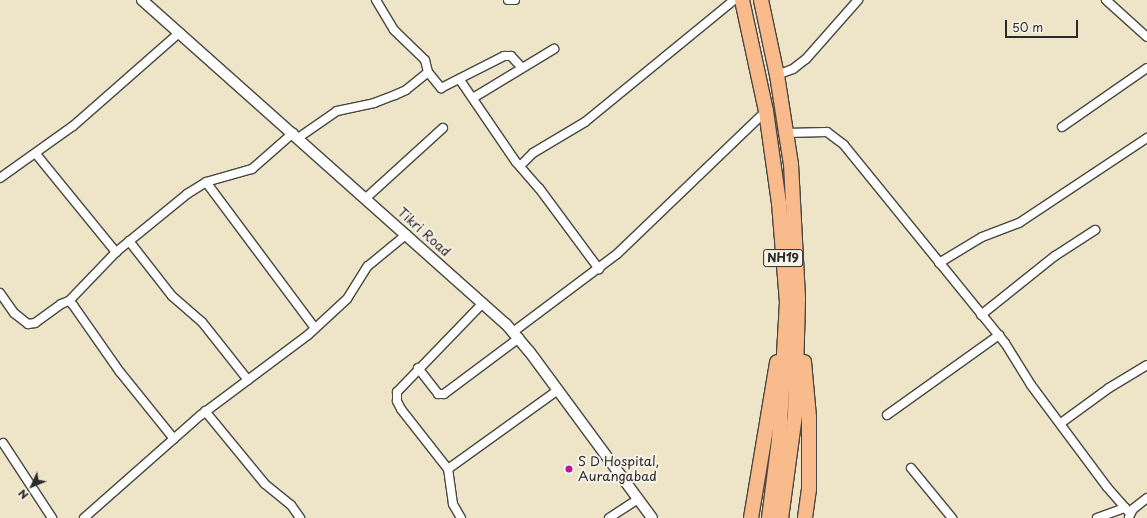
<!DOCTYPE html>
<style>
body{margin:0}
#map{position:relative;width:1147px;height:518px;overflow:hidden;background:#eee4c7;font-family:"Playpen Sans",sans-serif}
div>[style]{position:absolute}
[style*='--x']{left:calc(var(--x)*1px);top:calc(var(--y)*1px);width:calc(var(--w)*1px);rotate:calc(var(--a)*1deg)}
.roads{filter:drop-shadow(1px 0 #484742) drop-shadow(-1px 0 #484742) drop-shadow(0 1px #484742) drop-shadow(0 -1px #484742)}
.minor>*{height:8px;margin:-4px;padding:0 4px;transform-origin:4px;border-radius:4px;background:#fff}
.tertiary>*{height:10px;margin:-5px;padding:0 5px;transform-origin:5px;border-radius:5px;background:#fff}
.trunk>*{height:14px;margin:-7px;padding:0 7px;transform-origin:7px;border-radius:7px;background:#fabb8c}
.dots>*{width:11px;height:11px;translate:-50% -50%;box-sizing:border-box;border:2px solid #f7f3e8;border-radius:50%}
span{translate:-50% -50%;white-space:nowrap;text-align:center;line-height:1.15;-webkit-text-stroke:4px #f7f3e8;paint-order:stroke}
.shield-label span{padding:1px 3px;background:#f7f3e8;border:1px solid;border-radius:3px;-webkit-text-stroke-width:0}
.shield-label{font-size:12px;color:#2b2b2b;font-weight:700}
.street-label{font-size:13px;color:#2b2b2b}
.poi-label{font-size:13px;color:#2b2b2b}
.left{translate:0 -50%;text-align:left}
.north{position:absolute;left:12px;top:466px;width:40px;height:40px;-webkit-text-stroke:3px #f7f3e8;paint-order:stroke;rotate:226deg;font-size:11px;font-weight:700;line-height:16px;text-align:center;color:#2b2b2b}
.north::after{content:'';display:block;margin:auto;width:14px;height:18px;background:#2b2b2b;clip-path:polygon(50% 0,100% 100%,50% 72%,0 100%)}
.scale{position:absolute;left:1005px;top:20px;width:73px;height:18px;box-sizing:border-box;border:2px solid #2b2b2b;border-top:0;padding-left:5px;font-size:12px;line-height:14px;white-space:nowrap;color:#2b2b2b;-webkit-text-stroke:3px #f7f3e8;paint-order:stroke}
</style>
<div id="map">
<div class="roads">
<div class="minor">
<div style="--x:508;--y:0;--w:7;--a:0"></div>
<div style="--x:1106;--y:0;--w:55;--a:42.1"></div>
<div style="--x:428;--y:72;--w:21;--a:51"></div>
<div style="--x:441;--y:88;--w:71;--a:-26.9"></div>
<div style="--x:504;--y:56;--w:7;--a:0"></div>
<div style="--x:511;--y:56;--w:16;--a:47"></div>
<div style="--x:777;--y:75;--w:17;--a:-21"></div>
<div style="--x:793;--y:69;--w:16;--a:-38"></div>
<div style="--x:806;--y:59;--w:79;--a:-48.6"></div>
<div style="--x:460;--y:80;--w:99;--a:55.7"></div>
<div style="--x:516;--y:162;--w:35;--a:49"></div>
<div style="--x:539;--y:188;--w:101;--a:53.5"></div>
<div style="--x:473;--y:98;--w:95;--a:-31.2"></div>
<div style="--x:1062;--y:127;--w:103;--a:-34.8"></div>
<div style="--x:786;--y:133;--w:41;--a:-1.4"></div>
<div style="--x:827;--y:132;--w:21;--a:37"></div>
<div style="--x:844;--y:145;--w:255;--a:50.9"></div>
<div style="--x:1005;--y:343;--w:49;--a:58.2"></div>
<div style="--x:1031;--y:385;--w:127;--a:53.3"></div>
<div style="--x:1107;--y:487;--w:35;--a:49"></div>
<div style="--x:298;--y:138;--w:47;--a:-34.7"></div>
<div style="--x:337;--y:111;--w:38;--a:-12"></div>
<div style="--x:374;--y:103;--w:22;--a:-21"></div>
<div style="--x:395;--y:95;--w:12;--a:-24"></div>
<div style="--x:406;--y:90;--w:28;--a:-39"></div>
<div style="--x:428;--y:72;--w:12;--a:-104"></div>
<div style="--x:425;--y:60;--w:43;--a:-135.9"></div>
<div style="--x:394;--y:30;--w:35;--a:-121"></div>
<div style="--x:36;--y:154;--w:127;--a:50.8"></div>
<div style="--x:520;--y:166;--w:18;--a:-45"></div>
<div style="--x:533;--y:153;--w:61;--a:-30.8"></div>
<div style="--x:585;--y:122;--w:193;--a:-39.3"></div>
<div style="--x:0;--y:178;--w:90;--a:-35.5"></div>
<div style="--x:73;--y:126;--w:142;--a:-41.3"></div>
<div style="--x:206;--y:182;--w:182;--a:53.3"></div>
<div style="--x:366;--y:198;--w:104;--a:-42.3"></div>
<div style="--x:129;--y:241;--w:70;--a:52"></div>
<div style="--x:172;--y:296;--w:40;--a:41"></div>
<div style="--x:202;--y:322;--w:74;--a:51.6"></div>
<div style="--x:939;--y:263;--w:50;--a:-31.2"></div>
<div style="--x:982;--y:237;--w:40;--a:-21"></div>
<div style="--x:1019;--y:223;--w:154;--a:-33.6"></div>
<div style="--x:0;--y:293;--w:24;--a:55"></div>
<div style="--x:14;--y:313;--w:18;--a:38"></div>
<div style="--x:28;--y:324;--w:7;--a:-8"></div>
<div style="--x:35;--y:323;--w:32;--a:-36"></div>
<div style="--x:61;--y:304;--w:9;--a:-21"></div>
<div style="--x:69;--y:301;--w:6;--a:45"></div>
<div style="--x:73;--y:305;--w:82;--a:55"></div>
<div style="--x:120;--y:372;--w:86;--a:51.1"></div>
<div style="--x:69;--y:301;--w:68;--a:-46.2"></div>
<div style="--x:116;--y:252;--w:92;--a:-39.2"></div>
<div style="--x:187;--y:194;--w:22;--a:-32"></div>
<div style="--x:206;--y:182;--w:48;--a:-15.8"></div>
<div style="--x:252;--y:169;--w:55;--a:-41.3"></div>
<div style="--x:981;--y:315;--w:95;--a:-38.6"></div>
<div style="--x:1055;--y:256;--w:48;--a:-33"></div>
<div style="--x:513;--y:332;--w:130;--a:-36.9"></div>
<div style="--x:617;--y:254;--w:207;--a:-43.8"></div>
<div style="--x:418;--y:368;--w:33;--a:52"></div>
<div style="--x:438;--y:394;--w:6;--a:0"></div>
<div style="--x:444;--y:394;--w:94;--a:-36.7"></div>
<div style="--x:205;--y:411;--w:94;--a:50.6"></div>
<div style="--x:265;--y:484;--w:33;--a:39"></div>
<div style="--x:291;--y:505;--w:16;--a:55"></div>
<div style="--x:887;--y:415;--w:138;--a:-35.5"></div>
<div style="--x:1061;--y:423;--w:59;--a:-36.1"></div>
<div style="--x:1109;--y:388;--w:44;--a:-31.2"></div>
<div style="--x:3;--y:443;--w:90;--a:56.8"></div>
<div style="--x:911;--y:468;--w:65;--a:50.6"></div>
<div style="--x:448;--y:469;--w:135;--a:-35.7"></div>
<div style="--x:1129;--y:517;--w:9;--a:-63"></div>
<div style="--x:1133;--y:509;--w:18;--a:-38"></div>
<div style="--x:84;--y:518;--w:156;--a:-41.4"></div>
<div style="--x:201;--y:415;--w:134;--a:-36.8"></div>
<div style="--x:308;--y:335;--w:53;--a:-42.7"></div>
<div style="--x:347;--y:299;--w:39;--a:-58"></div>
<div style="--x:368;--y:266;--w:50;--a:-39.4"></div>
<div style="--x:461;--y:518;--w:16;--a:-120"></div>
<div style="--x:453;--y:504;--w:35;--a:-98"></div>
<div style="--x:448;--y:469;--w:76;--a:-128.1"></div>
<div style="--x:401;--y:409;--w:9;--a:-117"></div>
<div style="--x:397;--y:401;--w:9;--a:-90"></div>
<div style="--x:397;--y:392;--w:124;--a:-46"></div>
<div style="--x:609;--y:518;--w:35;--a:-33"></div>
<div style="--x:1097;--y:518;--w:30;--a:-20"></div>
</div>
<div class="tertiary">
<div style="--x:142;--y:0;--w:487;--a:41.7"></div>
<div style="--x:506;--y:324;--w:35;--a:50"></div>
<div style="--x:529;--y:351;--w:207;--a:53.6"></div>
</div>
<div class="trunk">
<div style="--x:742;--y:0;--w:114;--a:77.8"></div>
<div style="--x:766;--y:111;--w:93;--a:82"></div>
<div style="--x:779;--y:203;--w:99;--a:85.4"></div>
<div style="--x:787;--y:302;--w:138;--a:93.3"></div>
<div style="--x:779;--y:440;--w:79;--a:97.3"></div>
<div style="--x:761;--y:0;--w:77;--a:78"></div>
<div style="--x:777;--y:75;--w:90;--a:81.1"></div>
<div style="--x:791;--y:164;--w:135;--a:87"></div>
<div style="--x:798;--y:299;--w:116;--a:91.5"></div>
<div style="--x:795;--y:415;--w:104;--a:97.7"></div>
<div style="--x:804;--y:362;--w:55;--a:84.8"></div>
<div style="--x:809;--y:417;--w:72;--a:90"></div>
<div style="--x:809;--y:489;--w:29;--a:98"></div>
<div style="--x:751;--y:518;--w:158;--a:-80.5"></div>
</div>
</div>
<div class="dots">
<div style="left:569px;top:469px;background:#b5179e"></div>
</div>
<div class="shield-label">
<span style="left:783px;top:258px">NH19</span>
</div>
<div class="street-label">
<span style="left:424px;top:232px;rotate:42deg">Tikri Road</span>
</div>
<div class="poi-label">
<span class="left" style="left:578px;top:469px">S D Hospital,<br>Aurangabad</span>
</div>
<div class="north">N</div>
<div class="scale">50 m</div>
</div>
